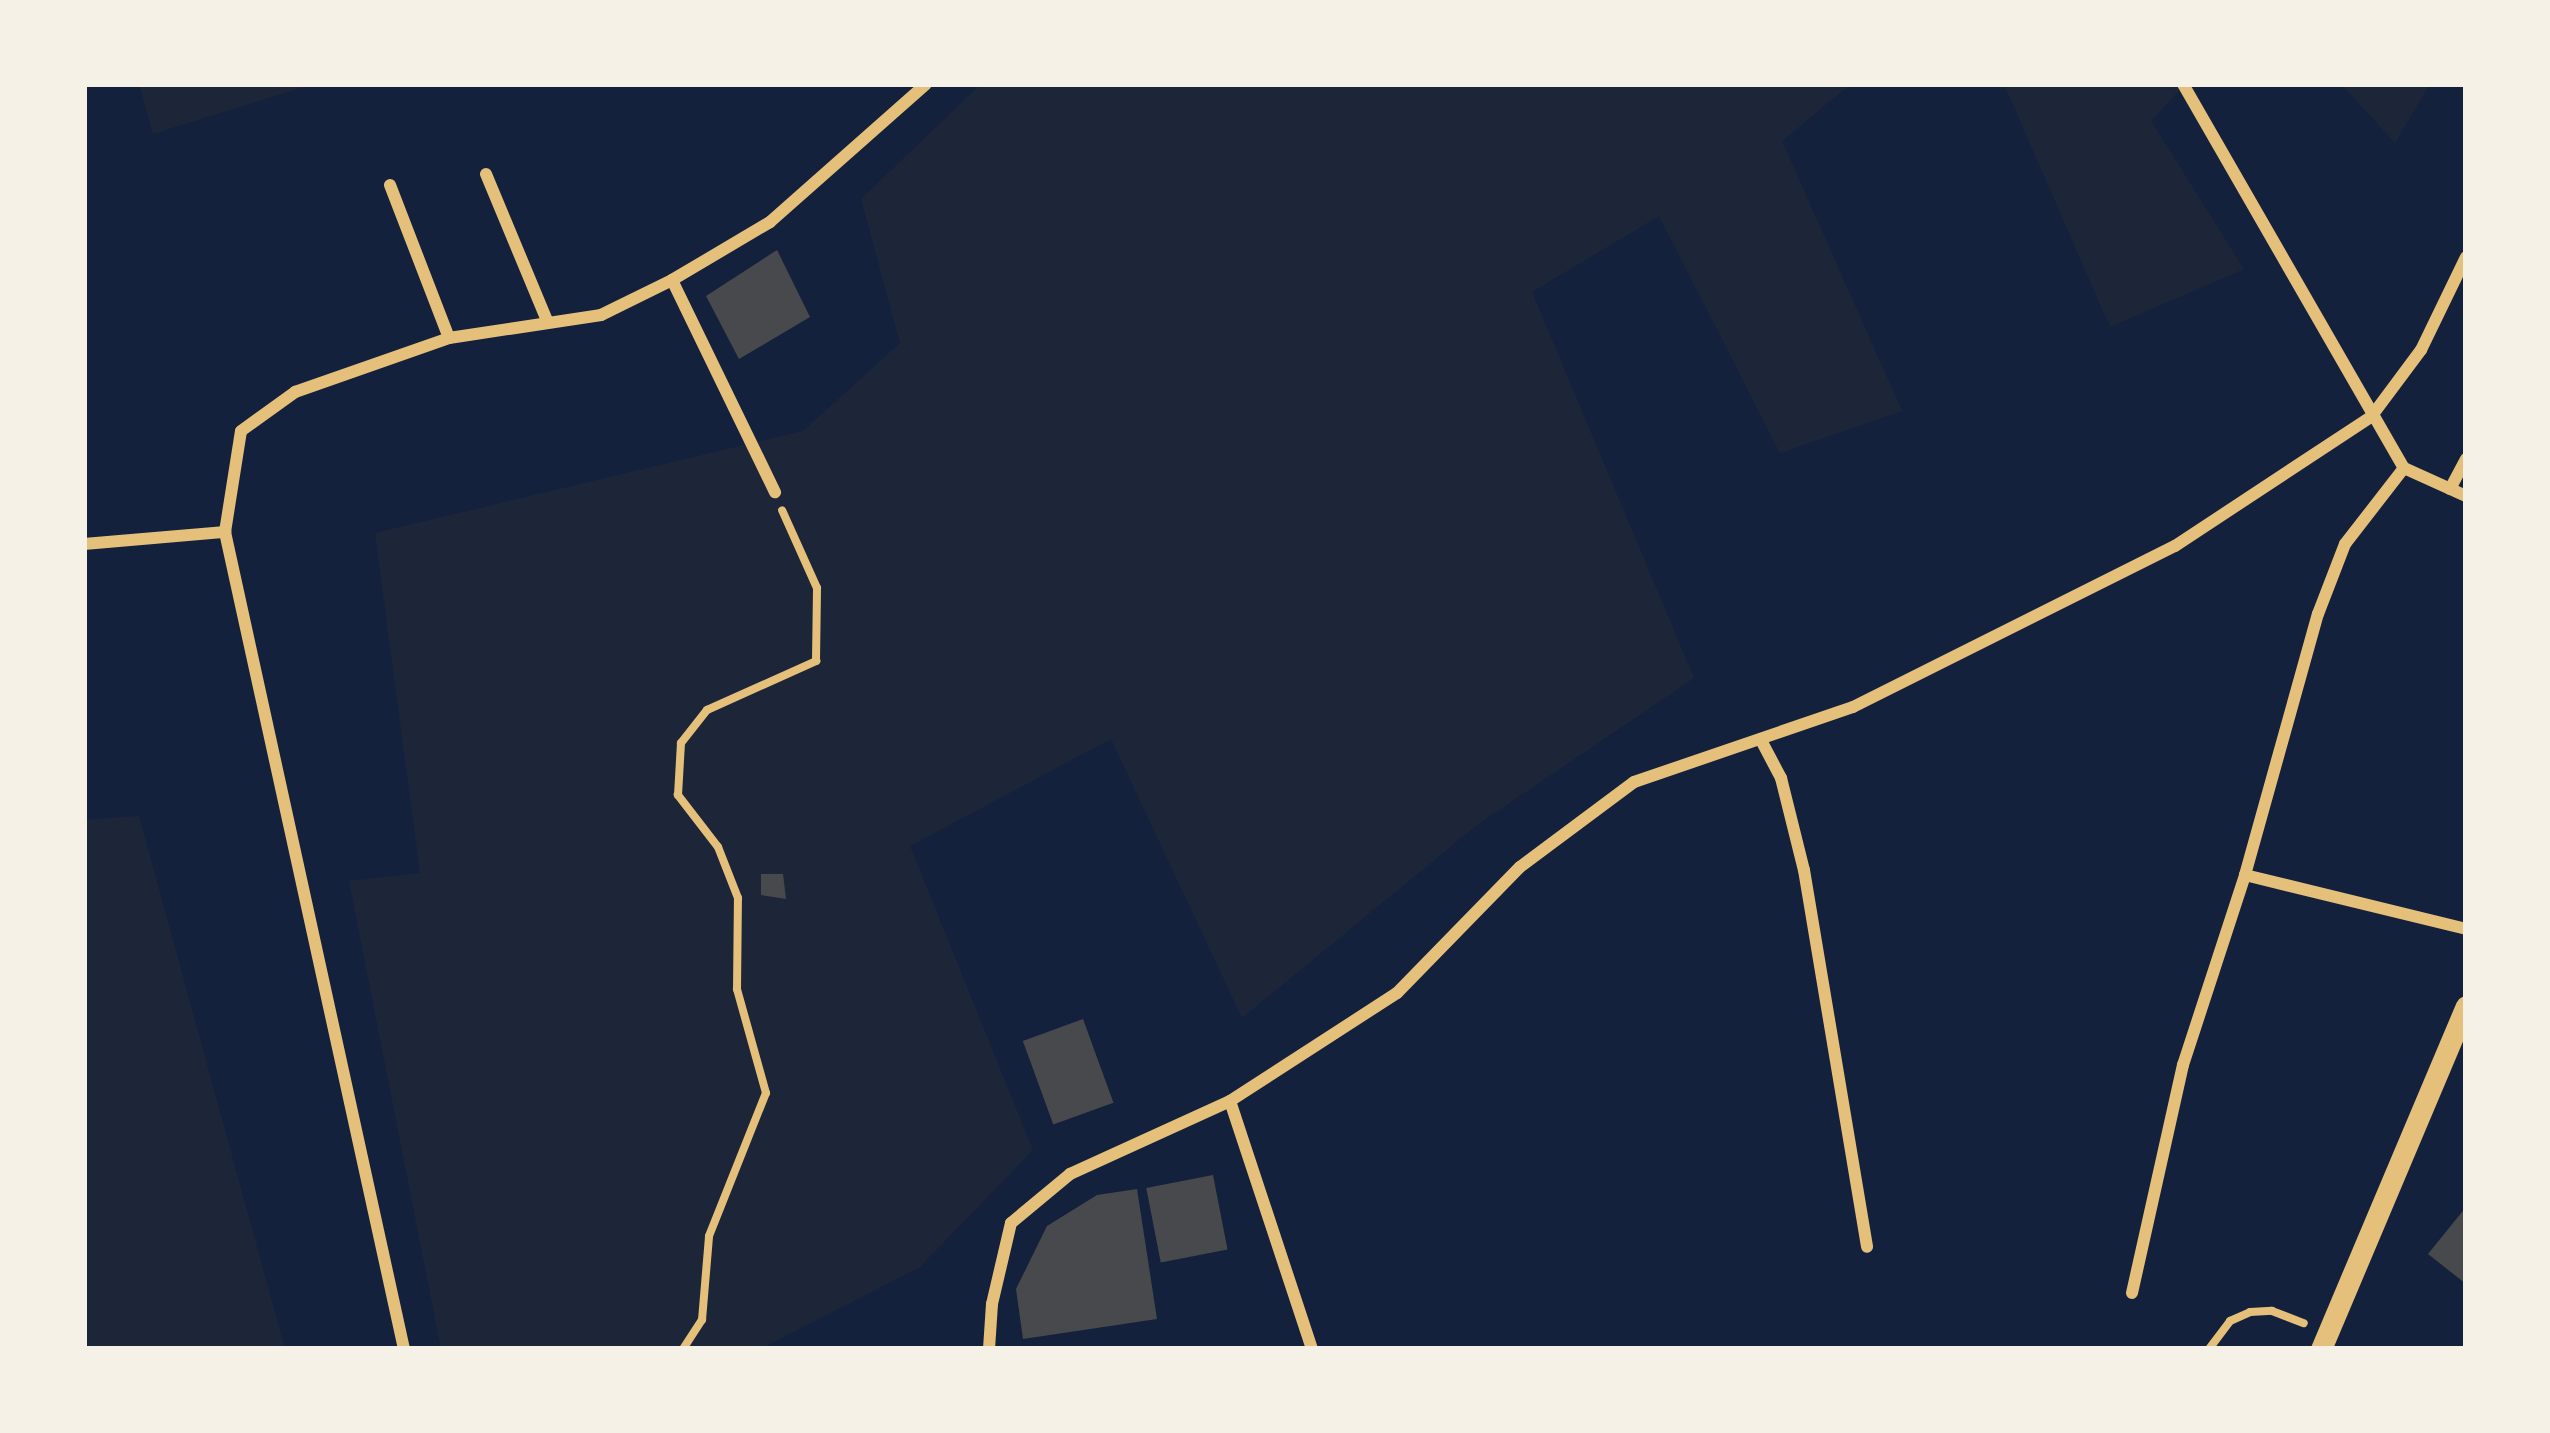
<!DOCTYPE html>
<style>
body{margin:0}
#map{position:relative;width:2550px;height:1433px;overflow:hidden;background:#14213d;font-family:Cabin,sans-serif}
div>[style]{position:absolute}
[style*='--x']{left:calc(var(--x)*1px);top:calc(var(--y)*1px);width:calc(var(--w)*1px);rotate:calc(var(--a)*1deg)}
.green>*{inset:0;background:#1d2539}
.building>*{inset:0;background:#48494c;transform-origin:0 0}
.path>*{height:8px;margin:-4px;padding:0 4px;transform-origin:4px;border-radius:4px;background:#e5c07b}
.minor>*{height:12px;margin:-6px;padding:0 6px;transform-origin:6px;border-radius:6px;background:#e5c07b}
.tertiary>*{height:21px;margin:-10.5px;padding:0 10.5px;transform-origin:10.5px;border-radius:10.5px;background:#e5c07b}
span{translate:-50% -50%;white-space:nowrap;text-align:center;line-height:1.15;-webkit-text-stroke:12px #f6f1e7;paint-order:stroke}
.frame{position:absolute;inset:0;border:87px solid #f6f1e7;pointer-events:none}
</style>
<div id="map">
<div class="green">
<div style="clip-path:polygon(139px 84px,313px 84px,153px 134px)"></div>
<div style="clip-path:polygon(981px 84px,1851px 84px,1782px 141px,1902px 411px,1780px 453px,1659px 216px,1532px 292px,1694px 678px,1477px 825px,1242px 1018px,1111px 739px,910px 846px,1033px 1150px,920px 1267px,760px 1349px,441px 1349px,349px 881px,420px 873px,375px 533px,803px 431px,900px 343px,861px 199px)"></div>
<div style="clip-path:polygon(2004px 84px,2185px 84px,2151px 121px,2244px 269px,2110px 327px)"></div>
<div style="clip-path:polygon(2341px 84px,2430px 84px,2395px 143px)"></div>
<div style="clip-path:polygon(139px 816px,285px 1349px,84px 1349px,84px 820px)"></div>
</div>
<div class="building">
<div style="clip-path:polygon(777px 250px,810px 317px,739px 359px,706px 296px)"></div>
<div style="clip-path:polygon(761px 874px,783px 874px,786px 899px,761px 895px)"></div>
<div style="left:1083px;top:1019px;width:89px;height:64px;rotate:70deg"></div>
<div style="left:1213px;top:1175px;width:76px;height:68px;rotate:79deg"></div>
<div style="clip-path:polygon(1137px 1189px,1157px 1319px,1023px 1339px,1016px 1289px,1047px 1226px,1097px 1195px)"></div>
<div style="clip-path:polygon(2466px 1207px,2466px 1284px,2428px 1254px)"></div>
</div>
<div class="path">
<div style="--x:683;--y:1349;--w:35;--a:-57"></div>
<div style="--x:702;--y:1320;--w:84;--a:-85.2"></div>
<div style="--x:709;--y:1236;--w:154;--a:-68.3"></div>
<div style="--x:766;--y:1093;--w:108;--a:-105.6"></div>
<div style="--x:737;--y:989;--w:91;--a:-89.4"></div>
<div style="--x:738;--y:898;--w:55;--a:-111.4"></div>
<div style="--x:718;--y:847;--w:66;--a:-127.6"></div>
<div style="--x:678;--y:795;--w:52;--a:-86.7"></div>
<div style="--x:681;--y:743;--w:42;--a:-51.8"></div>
<div style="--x:707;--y:710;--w:120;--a:-24.2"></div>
<div style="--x:816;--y:661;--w:73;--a:-89.2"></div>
<div style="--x:817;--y:588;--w:85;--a:-114.2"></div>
<div style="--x:2209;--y:1349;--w:35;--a:-53"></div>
<div style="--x:2230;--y:1321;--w:22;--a:-24"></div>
<div style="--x:2250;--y:1312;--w:22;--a:-3"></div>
<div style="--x:2272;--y:1311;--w:34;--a:21"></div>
</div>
<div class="minor">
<div style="--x:2183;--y:84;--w:443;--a:60.1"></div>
<div style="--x:2404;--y:468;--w:68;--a:24.3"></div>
<div style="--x:486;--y:174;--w:161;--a:67.4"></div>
<div style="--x:390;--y:185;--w:164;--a:68.9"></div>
<div style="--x:672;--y:280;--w:236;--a:64.1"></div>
<div style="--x:2450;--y:489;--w:34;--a:-62"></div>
<div style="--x:84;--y:544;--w:142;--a:-4.9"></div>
<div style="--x:1762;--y:742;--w:41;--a:62.2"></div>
<div style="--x:1781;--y:778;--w:95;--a:76"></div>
<div style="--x:1804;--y:870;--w:382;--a:80.5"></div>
<div style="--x:2245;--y:875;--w:228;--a:13.7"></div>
<div style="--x:1230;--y:1101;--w:261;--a:71.7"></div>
<div style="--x:2132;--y:1293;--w:234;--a:-77.4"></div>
<div style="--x:2183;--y:1065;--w:200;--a:-71.9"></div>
<div style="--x:2245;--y:875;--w:271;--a:-74.4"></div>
<div style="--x:2318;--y:614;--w:75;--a:-68.9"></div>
<div style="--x:2345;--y:544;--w:96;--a:-52.2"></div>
<div style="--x:404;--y:1349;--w:836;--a:-102.36"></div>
<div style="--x:225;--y:532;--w:102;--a:-81"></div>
<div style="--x:241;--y:431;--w:67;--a:-35.8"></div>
<div style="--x:295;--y:392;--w:163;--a:-19.3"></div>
<div style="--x:449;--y:338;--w:154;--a:-8.6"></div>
<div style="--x:601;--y:315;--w:79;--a:-26.2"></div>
<div style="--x:672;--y:280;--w:114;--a:-30.6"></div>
<div style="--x:770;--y:222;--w:208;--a:-41.5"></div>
<div style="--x:989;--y:1349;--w:45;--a:-86.2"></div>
<div style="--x:992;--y:1304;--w:83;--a:-76.8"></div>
<div style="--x:1011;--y:1223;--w:77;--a:-39.7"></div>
<div style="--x:1070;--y:1174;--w:176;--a:-24.5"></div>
<div style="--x:1230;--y:1101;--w:199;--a:-32.9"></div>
<div style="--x:1397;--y:993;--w:176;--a:-45.7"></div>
<div style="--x:1520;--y:867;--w:142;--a:-36.7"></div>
<div style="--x:1634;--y:782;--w:231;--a:-18.9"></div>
<div style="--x:1853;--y:707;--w:360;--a:-26.6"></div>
<div style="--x:2175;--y:546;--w:235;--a:-33.4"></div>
<div style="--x:2371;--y:417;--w:84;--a:-53.3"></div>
<div style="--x:2421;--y:350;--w:103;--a:-64.2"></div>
</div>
<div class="tertiary">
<div style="--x:2321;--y:1349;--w:372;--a:-67.1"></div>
</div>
<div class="frame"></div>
</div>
